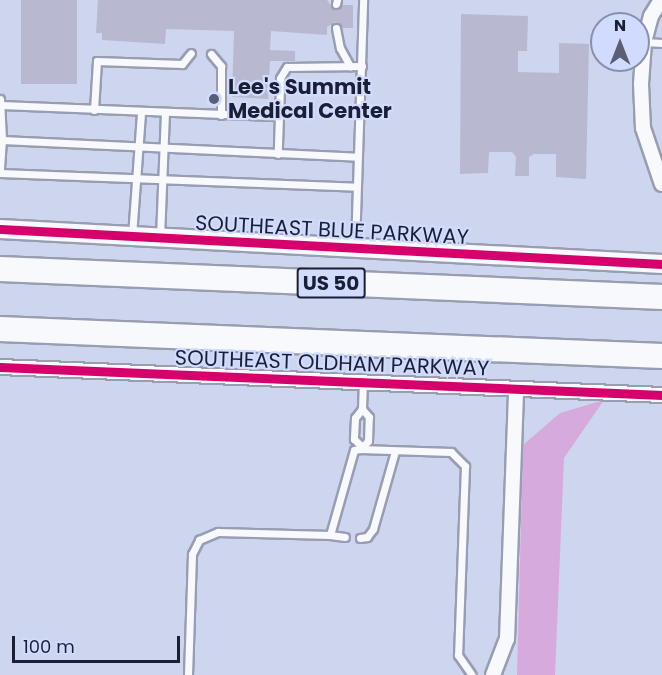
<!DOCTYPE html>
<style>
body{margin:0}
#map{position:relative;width:662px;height:675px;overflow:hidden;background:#ced5ef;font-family:Poppins,sans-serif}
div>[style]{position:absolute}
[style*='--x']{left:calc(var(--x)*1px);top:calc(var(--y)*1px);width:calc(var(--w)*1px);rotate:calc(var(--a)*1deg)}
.green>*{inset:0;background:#d6aadc}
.building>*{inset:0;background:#b8b9d0;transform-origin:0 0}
.roads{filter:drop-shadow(2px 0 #989db2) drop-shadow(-2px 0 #989db2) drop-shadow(0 2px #989db2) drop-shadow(0 -2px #989db2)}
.lane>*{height:7px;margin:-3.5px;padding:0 3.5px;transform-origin:3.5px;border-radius:3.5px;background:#f8f9fd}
.street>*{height:14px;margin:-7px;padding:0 7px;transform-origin:7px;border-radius:7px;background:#f8f9fd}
.secondary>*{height:18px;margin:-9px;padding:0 9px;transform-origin:9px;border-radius:9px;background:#f8f9fd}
.highway>*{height:24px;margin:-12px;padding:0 12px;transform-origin:12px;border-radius:12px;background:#f8f9fd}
.cycleway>*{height:9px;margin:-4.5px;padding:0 4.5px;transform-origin:4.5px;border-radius:4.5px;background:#d6006c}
.dots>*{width:16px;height:16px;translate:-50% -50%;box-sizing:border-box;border:3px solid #d1dbfe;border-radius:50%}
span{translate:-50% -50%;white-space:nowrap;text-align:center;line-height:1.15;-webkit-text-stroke:4.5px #d1dbfe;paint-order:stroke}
.shield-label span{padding:2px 4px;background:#d1dbfe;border:2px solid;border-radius:4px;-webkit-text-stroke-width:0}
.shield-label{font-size:20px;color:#1b1f35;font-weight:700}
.poi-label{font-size:21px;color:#1b1f35;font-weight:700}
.left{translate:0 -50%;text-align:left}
.street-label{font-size:21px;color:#1b1f35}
.north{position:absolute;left:590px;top:12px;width:60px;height:60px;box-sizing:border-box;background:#d1dbfe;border:2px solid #8890ae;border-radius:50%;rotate:0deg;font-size:16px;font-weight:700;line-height:24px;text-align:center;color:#1b1f35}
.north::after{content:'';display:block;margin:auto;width:21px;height:27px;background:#5a5f76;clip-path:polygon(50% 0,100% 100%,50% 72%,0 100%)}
.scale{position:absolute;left:12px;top:636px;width:168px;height:27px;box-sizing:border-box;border:3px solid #1b1f35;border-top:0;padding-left:8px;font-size:18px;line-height:21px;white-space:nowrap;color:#1b1f35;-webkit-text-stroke:4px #d1dbfe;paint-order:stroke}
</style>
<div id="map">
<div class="green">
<div style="clip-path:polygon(604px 400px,564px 458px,555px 675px,517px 675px,523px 445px,560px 413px)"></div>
</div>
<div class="building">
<div style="left:21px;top:0;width:56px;height:84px"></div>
<div style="clip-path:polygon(98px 0,327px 0,335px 10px,342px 5px,353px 5px,353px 28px,342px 28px,335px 22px,327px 27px,327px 35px,271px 31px,270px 50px,295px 51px,295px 61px,270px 61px,268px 99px,232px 97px,234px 31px,166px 29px,165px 44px,102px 40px,102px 33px,96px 33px)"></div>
<div style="clip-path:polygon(461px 14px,528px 16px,527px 51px,518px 51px,518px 72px,559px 73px,559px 43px,589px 44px,586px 179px,556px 177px,556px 154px,534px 154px,529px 157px,529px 176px,515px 176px,516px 157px,512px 152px,489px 152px,488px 173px,460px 174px)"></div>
</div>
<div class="roads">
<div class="lane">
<div style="--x:336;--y:4;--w:4;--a:-76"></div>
<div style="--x:336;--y:28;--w:20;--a:79"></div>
<div style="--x:340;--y:48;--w:21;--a:61"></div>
<div style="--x:644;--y:42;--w:18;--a:3"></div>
<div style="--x:211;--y:54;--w:16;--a:50"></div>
<div style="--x:221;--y:66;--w:49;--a:90"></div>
<div style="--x:0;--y:99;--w:41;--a:87.2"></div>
<div style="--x:2;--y:140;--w:356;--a:2.7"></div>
<div style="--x:1;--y:105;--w:278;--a:2.3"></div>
<div style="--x:279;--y:116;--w:38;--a:92"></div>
<div style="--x:94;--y:110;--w:49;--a:-86.5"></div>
<div style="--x:97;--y:61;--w:85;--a:2"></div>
<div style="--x:182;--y:64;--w:14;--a:-51"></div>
<div style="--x:279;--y:116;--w:38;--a:-88"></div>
<div style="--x:280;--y:78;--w:13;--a:-58"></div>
<div style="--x:287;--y:67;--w:75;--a:-0.8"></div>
<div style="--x:0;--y:168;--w:28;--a:-86"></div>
<div style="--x:0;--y:173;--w:357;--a:2.2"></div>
<div style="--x:132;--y:236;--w:123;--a:-85.8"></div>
<div style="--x:160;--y:237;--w:123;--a:-87.7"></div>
<div style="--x:355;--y:246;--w:246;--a:-88.1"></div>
<div style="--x:362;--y:409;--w:27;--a:-88"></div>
<div style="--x:360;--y:449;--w:11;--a:-45"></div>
<div style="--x:368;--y:441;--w:24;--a:-88"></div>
<div style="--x:369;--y:417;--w:11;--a:-131"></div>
<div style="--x:362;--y:409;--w:11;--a:128"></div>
<div style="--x:355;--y:418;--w:21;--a:93"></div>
<div style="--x:354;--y:439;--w:10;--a:45"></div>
<div style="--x:330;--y:535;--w:15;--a:8"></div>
<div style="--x:360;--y:538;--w:7;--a:-8"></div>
<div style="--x:367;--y:537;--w:10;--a:-53"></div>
<div style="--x:373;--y:529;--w:81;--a:-74.2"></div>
<div style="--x:188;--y:675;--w:121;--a:-88.1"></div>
<div style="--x:192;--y:554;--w:16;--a:-63"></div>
<div style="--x:199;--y:540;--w:21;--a:-23"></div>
<div style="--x:218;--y:532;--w:112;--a:1.5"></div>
<div style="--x:330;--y:535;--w:88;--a:-74.2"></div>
<div style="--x:354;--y:450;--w:6;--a:-9"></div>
<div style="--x:360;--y:449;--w:91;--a:1.9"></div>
<div style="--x:451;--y:452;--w:20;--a:45"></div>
<div style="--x:465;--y:466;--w:189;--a:92.1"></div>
<div style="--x:458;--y:655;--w:24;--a:55"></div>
</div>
<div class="street">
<div style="--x:661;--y:0;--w:19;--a:122"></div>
<div style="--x:651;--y:16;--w:27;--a:105"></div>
<div style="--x:644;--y:42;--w:42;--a:94.1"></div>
<div style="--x:641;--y:84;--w:44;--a:87.4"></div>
<div style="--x:643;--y:128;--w:59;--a:71.3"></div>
<div style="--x:0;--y:367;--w:663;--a:2.42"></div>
<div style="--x:493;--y:675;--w:39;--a:-69"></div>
<div style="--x:507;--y:639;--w:250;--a:-87.9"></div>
</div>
<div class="secondary">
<div style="--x:0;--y:229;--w:663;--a:3.03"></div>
</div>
<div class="highway">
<div style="--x:0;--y:269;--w:663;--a:2.42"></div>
<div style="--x:0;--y:329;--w:663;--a:2.34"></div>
</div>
</div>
<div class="cycleway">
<div style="--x:0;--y:229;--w:663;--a:3.03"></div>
<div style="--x:0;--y:367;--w:663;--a:2.42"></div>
</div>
<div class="dots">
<div style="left:214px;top:99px;background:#5a5f76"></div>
</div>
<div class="shield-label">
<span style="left:331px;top:283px">US 50</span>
</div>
<div class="poi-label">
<span class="left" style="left:228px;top:99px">Lee's Summit<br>Medical Center</span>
</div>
<div class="street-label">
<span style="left:332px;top:230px;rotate:3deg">SOUTHEAST BLUE PARKWAY</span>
<span style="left:332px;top:363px;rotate:2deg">SOUTHEAST OLDHAM PARKWAY</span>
</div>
<div class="north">N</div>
<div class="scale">100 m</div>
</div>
